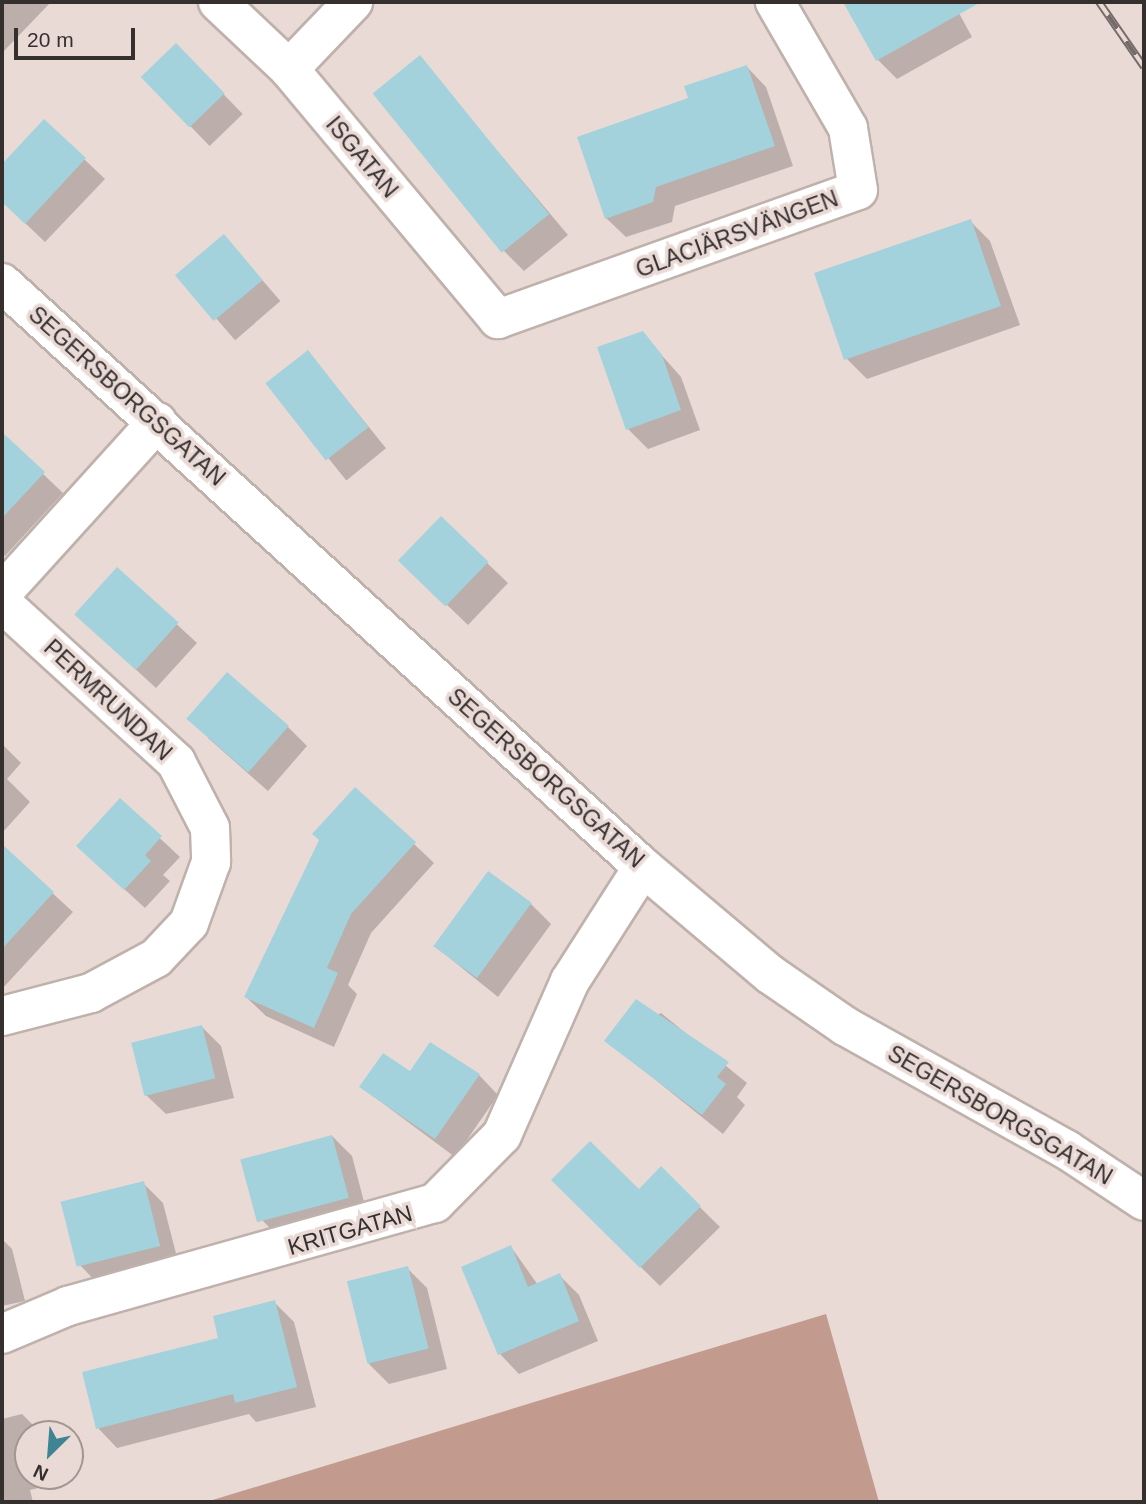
<!DOCTYPE html>
<meta charset="utf-8">
<style>
body{margin:0}
#map{position:relative;width:1146px;height:1504px;overflow:hidden;background:#eadad6;font-family:Arial,sans-serif}
div>[style]{position:absolute}
[style*='--x']{left:calc(var(--x)*1px);top:calc(var(--y)*1px);width:calc(var(--w)*1px);rotate:calc(var(--a)*1deg)}
.forest>*{inset:0;background:#c39b8e}
.shadow>*{inset:0;background:#0003;transform-origin:0 0}
.building>*{inset:0;background:#a3d2dd;transform-origin:0 0}
.roads{filter:drop-shadow(2px 0 #bfb1ac) drop-shadow(-2px 0 #bfb1ac) drop-shadow(0 2px #bfb1ac) drop-shadow(0 -2px #bfb1ac)}
.street>*{height:38px;margin:-19px;padding:0 19px;transform-origin:19px;border-radius:19px;background:#fff}
.secondary>*{height:38px;margin:-19px;padding:0 19px;transform-origin:19px;border-radius:19px;background:#fff}
.rail>*{height:8px;margin-top:-4px;transform-origin:0;background:repeating-linear-gradient(90deg,#eadad6 0 16px,#756c6a 0 32px);box-sizing:border-box;border-block:2px solid #756c6a}
span{translate:-50% -50%;white-space:nowrap;text-align:center;line-height:1.15;-webkit-text-stroke:7px #eadad6;paint-order:stroke}
.street-label{font-size:23px;color:#35302e}
.frame{position:absolute;inset:0;border:4px solid #35302e;pointer-events:none}
.north{position:absolute;left:14px;top:1420px;width:70px;height:70px;box-sizing:border-box;background:#eadad6;border:2px solid #a29693;border-radius:50%;rotate:205deg;font-size:19px;font-weight:700;line-height:28px;text-align:center;color:#35302e}
.north::after{content:'';display:block;margin:auto;width:24px;height:32px;background:#3f8492;clip-path:polygon(50% 0,100% 100%,50% 72%,0 100%)}
.scale{position:absolute;left:14px;top:28px;width:121px;height:32px;box-sizing:border-box;border:4px solid #35302e;border-top:0;padding-left:9px;font-size:21px;line-height:24px;white-space:nowrap;color:#35302e;-webkit-text-stroke:5px #eadad6;paint-order:stroke}
</style>
<div id="map">
<div class="forest">
<div style="clip-path:polygon(826px 1314px,879px 1502px,206px 1502px,689px 1355px)"></div>
</div>
<div class="shadow">
<div style="clip-path:polygon(2px 2px,51px 2px,2px 53px)"></div>
<div style="clip-path:polygon(844px 2px,953px 2px,972px 37px,897px 79px,878px 60px)"></div>
<div style="left:176px;top:45px;width:96px;height:46px;rotate:46deg"></div>
<div style="clip-path:polygon(419px 58px,568px 235px,524px 271px,504px 251px)"></div>
<div style="clip-path:polygon(747px 67px,766px 87px,793px 166px,675px 206px,672px 222px,626px 237px,606px 218px,690px 99px)"></div>
<div style="clip-path:polygon(44px 121px,105px 179px,45px 242px,2px 201px,2px 166px)"></div>
<div style="clip-path:polygon(970px 221px,990px 241px,1020px 325px,867px 379px,847px 359px)"></div>
<div style="left:224px;top:236px;width:86px;height:60px;rotate:49deg"></div>
<div style="clip-path:polygon(642px 333px,681px 377px,700px 430px,648px 449px,628px 429px)"></div>
<div style="left:308px;top:352px;width:124px;height:51px;rotate:51deg"></div>
<div style="clip-path:polygon(2px 435px,63px 493px,5px 556px,2px 553px)"></div>
<div style="clip-path:polygon(441px 519px,508px 583px,468px 625px,421px 580px)"></div>
<div style="clip-path:polygon(117px 569px,197px 643px,156px 688px,96px 633px)"></div>
<div style="clip-path:polygon(287px 726px,307px 746px,268px 791px,208px 738px)"></div>
<div style="clip-path:polygon(2px 744px,21px 763px,7px 779px,30px 802px,2px 833px)"></div>
<div style="clip-path:polygon(120px 801px,180px 857px,163px 875px,170px 881px,145px 908px,98px 865px)"></div>
<div style="clip-path:polygon(414px 844px,434px 863px,371px 933px,348px 985px,357px 994px,334px 1047px,266px 1016px,246px 997px)"></div>
<div style="clip-path:polygon(12px 856px,73px 912px,2px 989px,2px 867px)"></div>
<div style="clip-path:polygon(531px 904px,551px 924px,498px 997px,436px 947px)"></div>
<div style="clip-path:polygon(661px 1013px,747px 1083px,737px 1097px,745px 1105px,723px 1134px,607px 1041px)"></div>
<div style="clip-path:polygon(202px 1027px,221px 1046px,234px 1098px,166px 1114px,146px 1095px)"></div>
<div style="clip-path:polygon(410px 1074px,479px 1075px,498px 1095px,455px 1157px,361px 1087px)"></div>
<div style="clip-path:polygon(332px 1136px,352px 1156px,368px 1217px,276px 1234px,256px 1214px)"></div>
<div style="clip-path:polygon(661px 1169px,720px 1227px,660px 1286px,553px 1180px,639px 1191px)"></div>
<div style="clip-path:polygon(143px 1183px,163px 1203px,179px 1265px,99px 1285px,80px 1265px)"></div>
<div style="clip-path:polygon(2px 1239px,12px 1249px,25px 1301px,2px 1306px)"></div>
<div style="clip-path:polygon(511px 1247px,538px 1285px,559px 1275px,579px 1295px,598px 1341px,519px 1374px,500px 1354px)"></div>
<div style="clip-path:polygon(407px 1268px,427px 1288px,447px 1369px,389px 1384px,369px 1364px)"></div>
<div style="clip-path:polygon(274px 1302px,294px 1322px,316px 1407px,256px 1422px,249px 1414px,117px 1448px,98px 1428px)"></div>
<div style="clip-path:polygon(22px 1414px,42px 1434px,28px 1434px,28px 1476px,53px 1476px,55px 1484px,30px 1490px,33px 1502px,2px 1502px,2px 1419px)"></div>
</div>
<div class="building">
<div style="clip-path:polygon(843px 2px,981px 2px,876px 61px)"></div>
<div style="left:176px;top:43px;width:70px;height:49px;rotate:46deg"></div>
<div style="left:420px;top:55px;width:205px;height:61px;rotate:51deg"></div>
<div style="clip-path:polygon(747px 65px,775px 146px,656px 187px,653px 202px,605px 219px,577px 137px,688px 98px,684px 86px)"></div>
<div style="clip-path:polygon(44px 119px,86px 158px,25px 224px,2px 202px,2px 164px)"></div>
<div style="left:971px;top:219px;width:92px;height:166px;rotate:71deg"></div>
<div style="left:224px;top:234px;width:60px;height:64px;rotate:50deg"></div>
<div style="clip-path:polygon(643px 331px,662px 355px,681px 410px,626px 430px,597px 347px)"></div>
<div style="left:308px;top:350px;width:98px;height:54px;rotate:52deg"></div>
<div style="clip-path:polygon(2px 432px,45px 472px,2px 518px)"></div>
<div style="left:441px;top:516px;width:66px;height:62px;rotate:44deg"></div>
<div style="left:117px;top:567px;width:83px;height:64px;rotate:42deg"></div>
<div style="left:227px;top:672px;width:82px;height:62px;rotate:41deg"></div>
<div style="clip-path:polygon(355px 787px,416px 842px,351px 914px,327px 968px,338px 973px,314px 1028px,244px 997px,319px 840px,312px 834px)"></div>
<div style="clip-path:polygon(120px 798px,162px 836px,145px 855px,151px 861px,124px 890px,76px 846px)"></div>
<div style="clip-path:polygon(2px 844px,54px 892px,2px 949px)"></div>
<div style="left:488px;top:871px;width:54px;height:93px;rotate:36deg"></div>
<div style="clip-path:polygon(636px 999px,729px 1062px,717px 1077px,726px 1084px,702px 1115px,604px 1041px)"></div>
<div style="left:202px;top:1025px;width:55px;height:73px;rotate:76deg"></div>
<div style="clip-path:polygon(430px 1042px,480px 1074px,435px 1139px,359px 1087px,383px 1053px,410px 1071px)"></div>
<div style="left:332px;top:1135px;width:65px;height:95px;rotate:75deg"></div>
<div style="clip-path:polygon(590px 1141px,639px 1189px,661px 1166px,701px 1206px,640px 1268px,551px 1180px)"></div>
<div style="left:144px;top:1181px;width:67px;height:86px;rotate:76deg"></div>
<div style="clip-path:polygon(511px 1245px,528px 1287px,560px 1273px,579px 1321px,498px 1355px,461px 1267px)"></div>
<div style="left:408px;top:1266px;width:85px;height:63px;rotate:76deg"></div>
<div style="clip-path:polygon(275px 1300px,297px 1387px,235px 1403px,233px 1394px,96px 1429px,82px 1372px,218px 1338px,213px 1316px)"></div>
</div>
<div class="roads">
<div class="street">
<div style="--x:218;--y:2;--w:98;--a:43.3"></div>
<div style="--x:289;--y:69;--w:326;--a:50.1"></div>
<div style="--x:498;--y:319;--w:382;--a:-19.7"></div>
<div style="--x:858;--y:190;--w:63;--a:-99.2"></div>
<div style="--x:848;--y:128;--w:146;--a:-120.1"></div>
<div style="--x:289;--y:69;--w:93;--a:-46.3"></div>
<div style="--x:2;--y:593;--w:231;--a:-47.8"></div>
<div style="--x:2;--y:603;--w:236;--a:42.4"></div>
<div style="--x:176;--y:762;--w:74;--a:62.7"></div>
<div style="--x:210;--y:828;--w:34;--a:88"></div>
<div style="--x:211;--y:862;--w:65;--a:109.8"></div>
<div style="--x:189;--y:923;--w:48;--a:133.3"></div>
<div style="--x:156;--y:958;--w:74;--a:151.7"></div>
<div style="--x:91;--y:993;--w:92;--a:165.5"></div>
<div style="--x:2;--y:1334;--w:72;--a:-23"></div>
<div style="--x:68;--y:1306;--w:381;--a:-15.7"></div>
<div style="--x:435;--y:1203;--w:95;--a:-45.4"></div>
<div style="--x:502;--y:1135;--w:168;--a:-66.2"></div>
<div style="--x:570;--y:981;--w:135;--a:-57.4"></div>
</div>
<div class="secondary">
<div style="--x:2;--y:283;--w:867;--a:42.34"></div>
<div style="--x:643;--y:867;--w:167;--a:40.2"></div>
<div style="--x:771;--y:975;--w:90;--a:34.6"></div>
<div style="--x:845;--y:1026;--w:254;--a:29.2"></div>
<div style="--x:1067;--y:1150;--w:92;--a:33.5"></div>
</div>
</div>
<div class="rail">
<div style="--x:1099;--y:2;--w:79;--a:55.3"></div>
</div>
<div class="street-label">
<span style="left:362px;top:157px;rotate:50deg">ISGATAN</span>
<span style="left:737px;top:234px;rotate:-20deg">GLACIÄRSVÄNGEN</span>
<span style="left:127px;top:396px;rotate:42deg">SEGERSBORGSGATAN</span>
<span style="left:108px;top:700px;rotate:43deg">PERMRUNDAN</span>
<span style="left:546px;top:778px;rotate:42deg">SEGERSBORGSGATAN</span>
<span style="left:1000px;top:1115px;rotate:30deg">SEGERSBORGSGATAN</span>
<span style="left:350px;top:1230px;rotate:-16deg">KRITGATAN</span>
</div>
<div class="frame"></div>
<div class="north">N</div>
<div class="scale">20 m</div>
</div>
